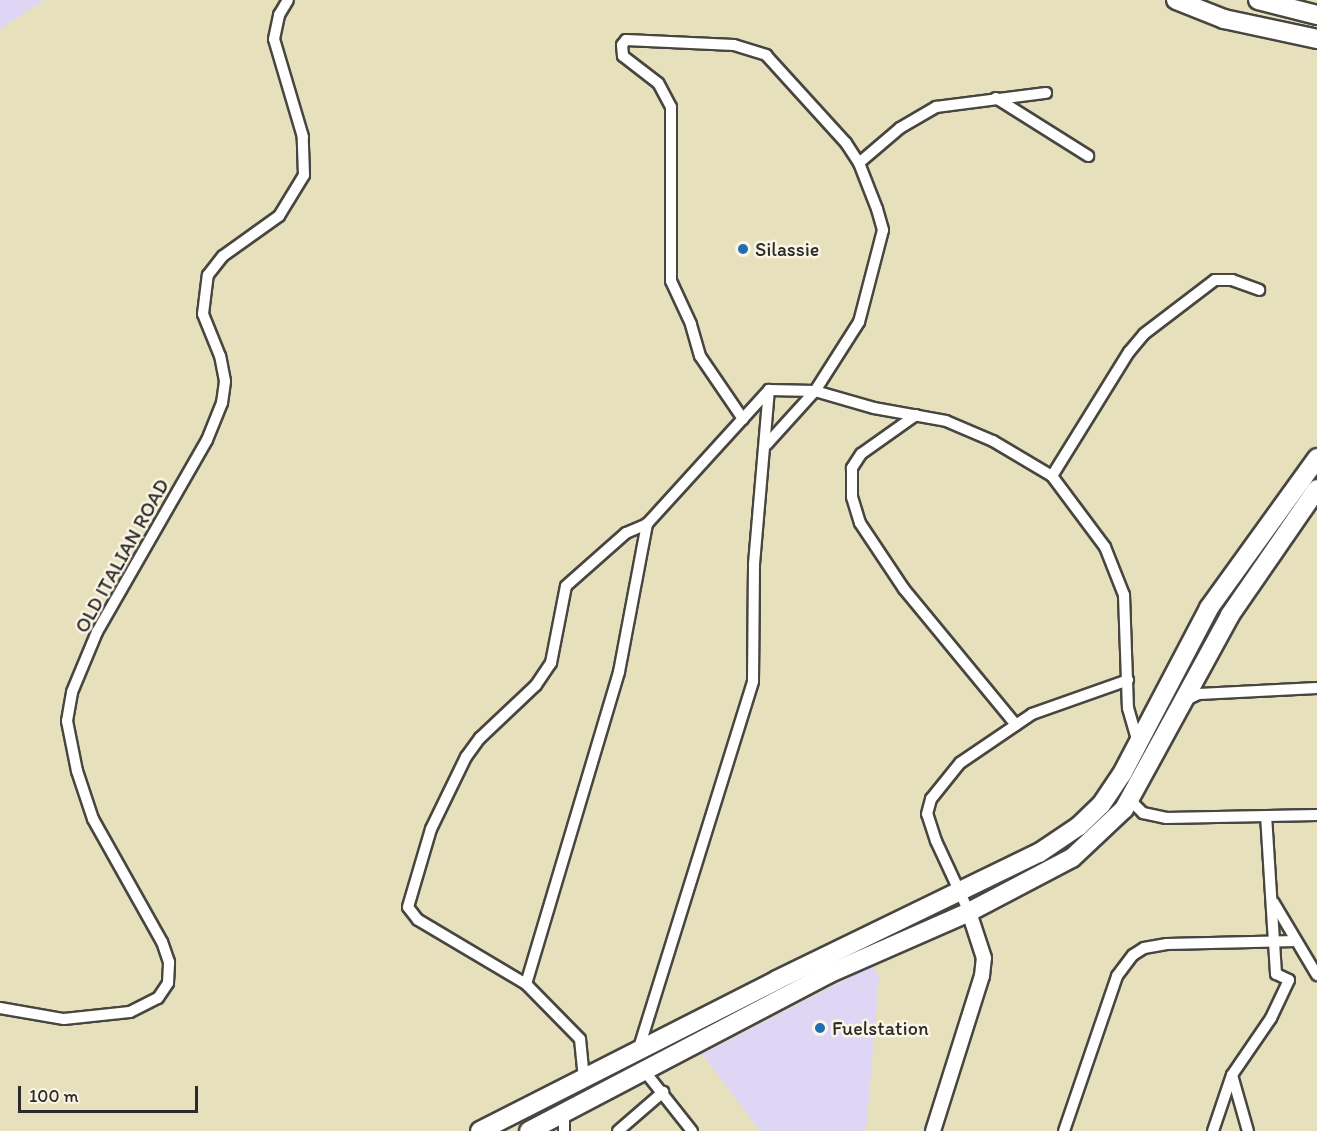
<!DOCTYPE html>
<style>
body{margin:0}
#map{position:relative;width:1317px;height:1131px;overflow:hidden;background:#e7e0bd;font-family:Itim,sans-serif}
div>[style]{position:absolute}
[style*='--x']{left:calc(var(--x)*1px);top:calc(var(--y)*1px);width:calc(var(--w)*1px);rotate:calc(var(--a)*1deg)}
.built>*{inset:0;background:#dfd5f5}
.roads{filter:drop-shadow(2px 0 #474641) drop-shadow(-2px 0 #474641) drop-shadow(0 2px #474641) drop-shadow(0 -2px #474641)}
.minor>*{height:10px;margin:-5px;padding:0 5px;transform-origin:5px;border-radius:5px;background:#fff}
.tertiary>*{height:14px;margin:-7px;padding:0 7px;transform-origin:7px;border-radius:7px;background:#fff}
.primary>*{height:18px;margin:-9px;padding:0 9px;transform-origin:9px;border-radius:9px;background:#fff}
.dots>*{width:16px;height:16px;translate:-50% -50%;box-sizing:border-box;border:3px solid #fcf5e5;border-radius:50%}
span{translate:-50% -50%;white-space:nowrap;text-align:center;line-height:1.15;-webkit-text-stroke:5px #fcf5e5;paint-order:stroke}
.poi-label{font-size:20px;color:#2b2b2b}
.left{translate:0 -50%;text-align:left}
.street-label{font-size:20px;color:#2b2b2b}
.scale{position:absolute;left:18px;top:1086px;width:180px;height:27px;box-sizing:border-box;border:3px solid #2b2b2b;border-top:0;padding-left:8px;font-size:18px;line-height:21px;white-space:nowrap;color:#2b2b2b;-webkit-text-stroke:4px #fcf5e5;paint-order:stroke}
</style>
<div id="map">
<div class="built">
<div style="clip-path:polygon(0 0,44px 0,0 29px)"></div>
<div style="clip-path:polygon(873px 965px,879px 978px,866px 1131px,760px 1131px,702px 1054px)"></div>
</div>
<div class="roads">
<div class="minor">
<div style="--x:996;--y:98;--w:109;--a:32.2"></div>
<div style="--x:859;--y:163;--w:54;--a:-40.5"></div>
<div style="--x:900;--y:128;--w:42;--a:-30.3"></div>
<div style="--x:936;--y:107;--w:111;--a:-7.3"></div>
<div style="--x:916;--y:415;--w:67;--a:144.7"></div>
<div style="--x:861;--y:454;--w:17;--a:123"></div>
<div style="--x:852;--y:468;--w:29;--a:90"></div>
<div style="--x:852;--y:497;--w:27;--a:73"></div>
<div style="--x:860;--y:523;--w:79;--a:56.3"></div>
<div style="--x:904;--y:589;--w:176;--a:50.5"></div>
<div style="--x:743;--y:419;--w:76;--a:-124.3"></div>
<div style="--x:700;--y:356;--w:33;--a:-106"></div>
<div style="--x:691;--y:324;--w:47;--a:-114.9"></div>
<div style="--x:671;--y:281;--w:174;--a:-90"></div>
<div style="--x:671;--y:107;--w:27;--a:-118"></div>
<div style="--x:658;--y:83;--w:44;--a:-142.4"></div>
<div style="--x:623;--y:56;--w:11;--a:-95"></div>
<div style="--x:622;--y:45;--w:6;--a:-51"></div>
<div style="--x:626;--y:40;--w:108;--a:2.7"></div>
<div style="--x:734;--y:45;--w:34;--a:17"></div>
<div style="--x:766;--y:55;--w:119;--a:47.7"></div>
<div style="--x:846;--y:143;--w:24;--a:57"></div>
<div style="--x:859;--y:163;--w:49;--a:68.6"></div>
<div style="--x:877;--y:209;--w:22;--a:74"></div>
<div style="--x:883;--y:230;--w:95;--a:104.6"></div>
<div style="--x:859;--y:322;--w:82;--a:122.5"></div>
<div style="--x:815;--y:391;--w:72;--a:132.2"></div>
<div style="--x:1052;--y:476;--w:146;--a:-58.2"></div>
<div style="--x:1129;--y:352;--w:23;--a:-50"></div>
<div style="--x:1144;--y:334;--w:89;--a:-37.3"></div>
<div style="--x:1215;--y:280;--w:17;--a:0"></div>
<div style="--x:1232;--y:280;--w:29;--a:20"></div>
<div style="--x:1186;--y:700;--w:14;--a:-25"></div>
<div style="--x:1199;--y:694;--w:118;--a:-2.9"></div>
<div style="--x:1127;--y:797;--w:23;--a:45"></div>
<div style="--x:1143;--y:813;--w:24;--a:12"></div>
<div style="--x:1166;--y:818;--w:151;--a:-1.1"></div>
<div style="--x:1274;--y:903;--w:84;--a:59.2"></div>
<div style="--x:969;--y:912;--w:78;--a:-114.9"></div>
<div style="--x:936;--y:841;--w:28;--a:-108"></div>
<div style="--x:927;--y:814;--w:16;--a:-75"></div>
<div style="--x:931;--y:799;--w:46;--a:-51.1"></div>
<div style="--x:960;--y:763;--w:87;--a:-34.2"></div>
<div style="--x:1032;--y:714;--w:102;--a:-19.5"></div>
<div style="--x:526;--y:984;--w:126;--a:-149.3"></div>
<div style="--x:418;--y:920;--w:16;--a:-128"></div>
<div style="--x:408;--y:907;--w:81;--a:-73.6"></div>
<div style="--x:431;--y:829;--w:80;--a:-64.1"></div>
<div style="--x:466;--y:757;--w:24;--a:-54"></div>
<div style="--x:480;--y:738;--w:77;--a:-43.4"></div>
<div style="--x:536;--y:685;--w:27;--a:-56"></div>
<div style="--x:551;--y:663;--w:78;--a:-79"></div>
<div style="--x:566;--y:586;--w:80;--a:-41.5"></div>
<div style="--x:626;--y:533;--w:23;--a:-23"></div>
<div style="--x:0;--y:1008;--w:65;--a:9.8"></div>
<div style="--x:64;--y:1019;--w:66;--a:-6.1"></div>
<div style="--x:130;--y:1012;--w:31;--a:-27"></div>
<div style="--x:158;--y:998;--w:18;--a:-56"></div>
<div style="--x:168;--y:983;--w:21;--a:-87"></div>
<div style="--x:169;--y:962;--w:21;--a:-109"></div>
<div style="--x:162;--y:942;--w:141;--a:-119.3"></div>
<div style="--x:93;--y:819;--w:51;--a:-108.4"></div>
<div style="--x:77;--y:771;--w:51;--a:-101.3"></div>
<div style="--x:67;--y:721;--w:29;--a:-80"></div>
<div style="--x:72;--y:692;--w:65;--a:-67.4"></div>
<div style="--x:97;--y:632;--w:221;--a:-60.2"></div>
<div style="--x:207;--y:440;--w:40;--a:-68"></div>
<div style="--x:222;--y:403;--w:22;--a:-82"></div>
<div style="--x:225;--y:381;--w:25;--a:-101"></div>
<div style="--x:220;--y:356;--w:45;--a:-112"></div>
<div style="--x:203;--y:314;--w:39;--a:-83"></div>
<div style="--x:208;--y:275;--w:24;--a:-52"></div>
<div style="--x:223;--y:256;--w:69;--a:-35.5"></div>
<div style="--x:279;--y:216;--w:48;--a:-58.6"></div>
<div style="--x:304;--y:175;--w:38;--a:-92"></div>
<div style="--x:303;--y:137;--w:102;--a:-106.5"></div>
<div style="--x:274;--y:39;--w:25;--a:-78"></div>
<div style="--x:279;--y:15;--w:17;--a:-59"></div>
<div style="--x:638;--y:1051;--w:387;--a:-72.7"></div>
<div style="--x:753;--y:681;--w:117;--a:-89.5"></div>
<div style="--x:754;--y:564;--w:175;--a:-85.1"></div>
<div style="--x:646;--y:1073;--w:74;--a:51.6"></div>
<div style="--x:1232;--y:1075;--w:58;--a:74.1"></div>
<div style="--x:584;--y:1079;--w:40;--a:-95.7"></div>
<div style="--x:580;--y:1039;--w:77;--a:-134.5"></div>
<div style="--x:526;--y:984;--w:326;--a:-73.4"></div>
<div style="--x:619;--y:672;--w:151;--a:-79.3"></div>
<div style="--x:647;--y:524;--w:181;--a:-47.7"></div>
<div style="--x:769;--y:390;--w:46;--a:1.2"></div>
<div style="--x:815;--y:391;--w:61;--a:16.1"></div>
<div style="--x:874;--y:408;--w:73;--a:10.2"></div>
<div style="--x:946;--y:421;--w:51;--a:23.1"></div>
<div style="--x:993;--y:441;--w:69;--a:30.7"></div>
<div style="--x:1052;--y:476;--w:89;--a:53.3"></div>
<div style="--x:1105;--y:547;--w:52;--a:68.4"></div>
<div style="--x:1124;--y:595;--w:113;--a:88"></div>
<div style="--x:1128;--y:708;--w:37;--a:74"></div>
<div style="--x:564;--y:1115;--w:16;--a:90"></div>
<div style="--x:618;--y:1131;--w:60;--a:-40.9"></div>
<div style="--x:1064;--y:1131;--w:164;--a:-71.1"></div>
<div style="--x:1117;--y:976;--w:26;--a:-53"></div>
<div style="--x:1133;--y:955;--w:13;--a:-32"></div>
<div style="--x:1144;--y:948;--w:23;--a:-10"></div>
<div style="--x:1167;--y:944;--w:129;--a:-1.3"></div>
<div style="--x:1213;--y:1131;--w:59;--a:-71.3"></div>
<div style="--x:1232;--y:1075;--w:69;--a:-55.6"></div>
<div style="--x:1271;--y:1018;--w:42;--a:-64.7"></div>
<div style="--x:1289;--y:980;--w:14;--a:-155"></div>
<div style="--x:1276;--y:974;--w:158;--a:-93.6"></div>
</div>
<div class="tertiary">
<div style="--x:933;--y:1131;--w:163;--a:-72.5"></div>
<div style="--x:982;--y:976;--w:18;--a:-84"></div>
<div style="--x:984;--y:958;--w:48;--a:-108.1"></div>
</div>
<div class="primary">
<div style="--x:1176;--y:0;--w:52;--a:21.6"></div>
<div style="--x:1224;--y:19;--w:95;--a:12.1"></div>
<div style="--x:1258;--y:0;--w:61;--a:14.3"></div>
<div style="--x:480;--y:1131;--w:333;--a:-26.9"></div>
<div style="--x:777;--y:980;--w:291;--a:-25.9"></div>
<div style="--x:1039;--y:853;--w:48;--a:-34"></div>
<div style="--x:1079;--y:826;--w:30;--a:-44"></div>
<div style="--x:1101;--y:805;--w:37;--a:-56"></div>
<div style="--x:1122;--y:774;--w:187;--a:-62.3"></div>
<div style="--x:1209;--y:608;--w:185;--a:-54.2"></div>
<div style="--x:529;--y:1131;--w:338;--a:-27.7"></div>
<div style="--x:828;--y:974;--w:154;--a:-23.7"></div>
<div style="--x:969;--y:912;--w:116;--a:-27.7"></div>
<div style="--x:1072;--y:858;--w:71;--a:-43.3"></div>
<div style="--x:1124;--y:809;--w:221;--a:-61.3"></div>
<div style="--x:1230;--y:615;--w:153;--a:-55.4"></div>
</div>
</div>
<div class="dots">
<div style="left:743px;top:249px;background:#1f6fb2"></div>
<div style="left:820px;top:1028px;background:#1f6fb2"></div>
</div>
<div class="poi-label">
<span class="left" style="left:755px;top:249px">Silassie</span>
<span class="left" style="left:832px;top:1028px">Fuelstation</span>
</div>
<div class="street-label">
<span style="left:122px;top:556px;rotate:-61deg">OLD ITALIAN ROAD</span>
</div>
<div class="scale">100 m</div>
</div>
